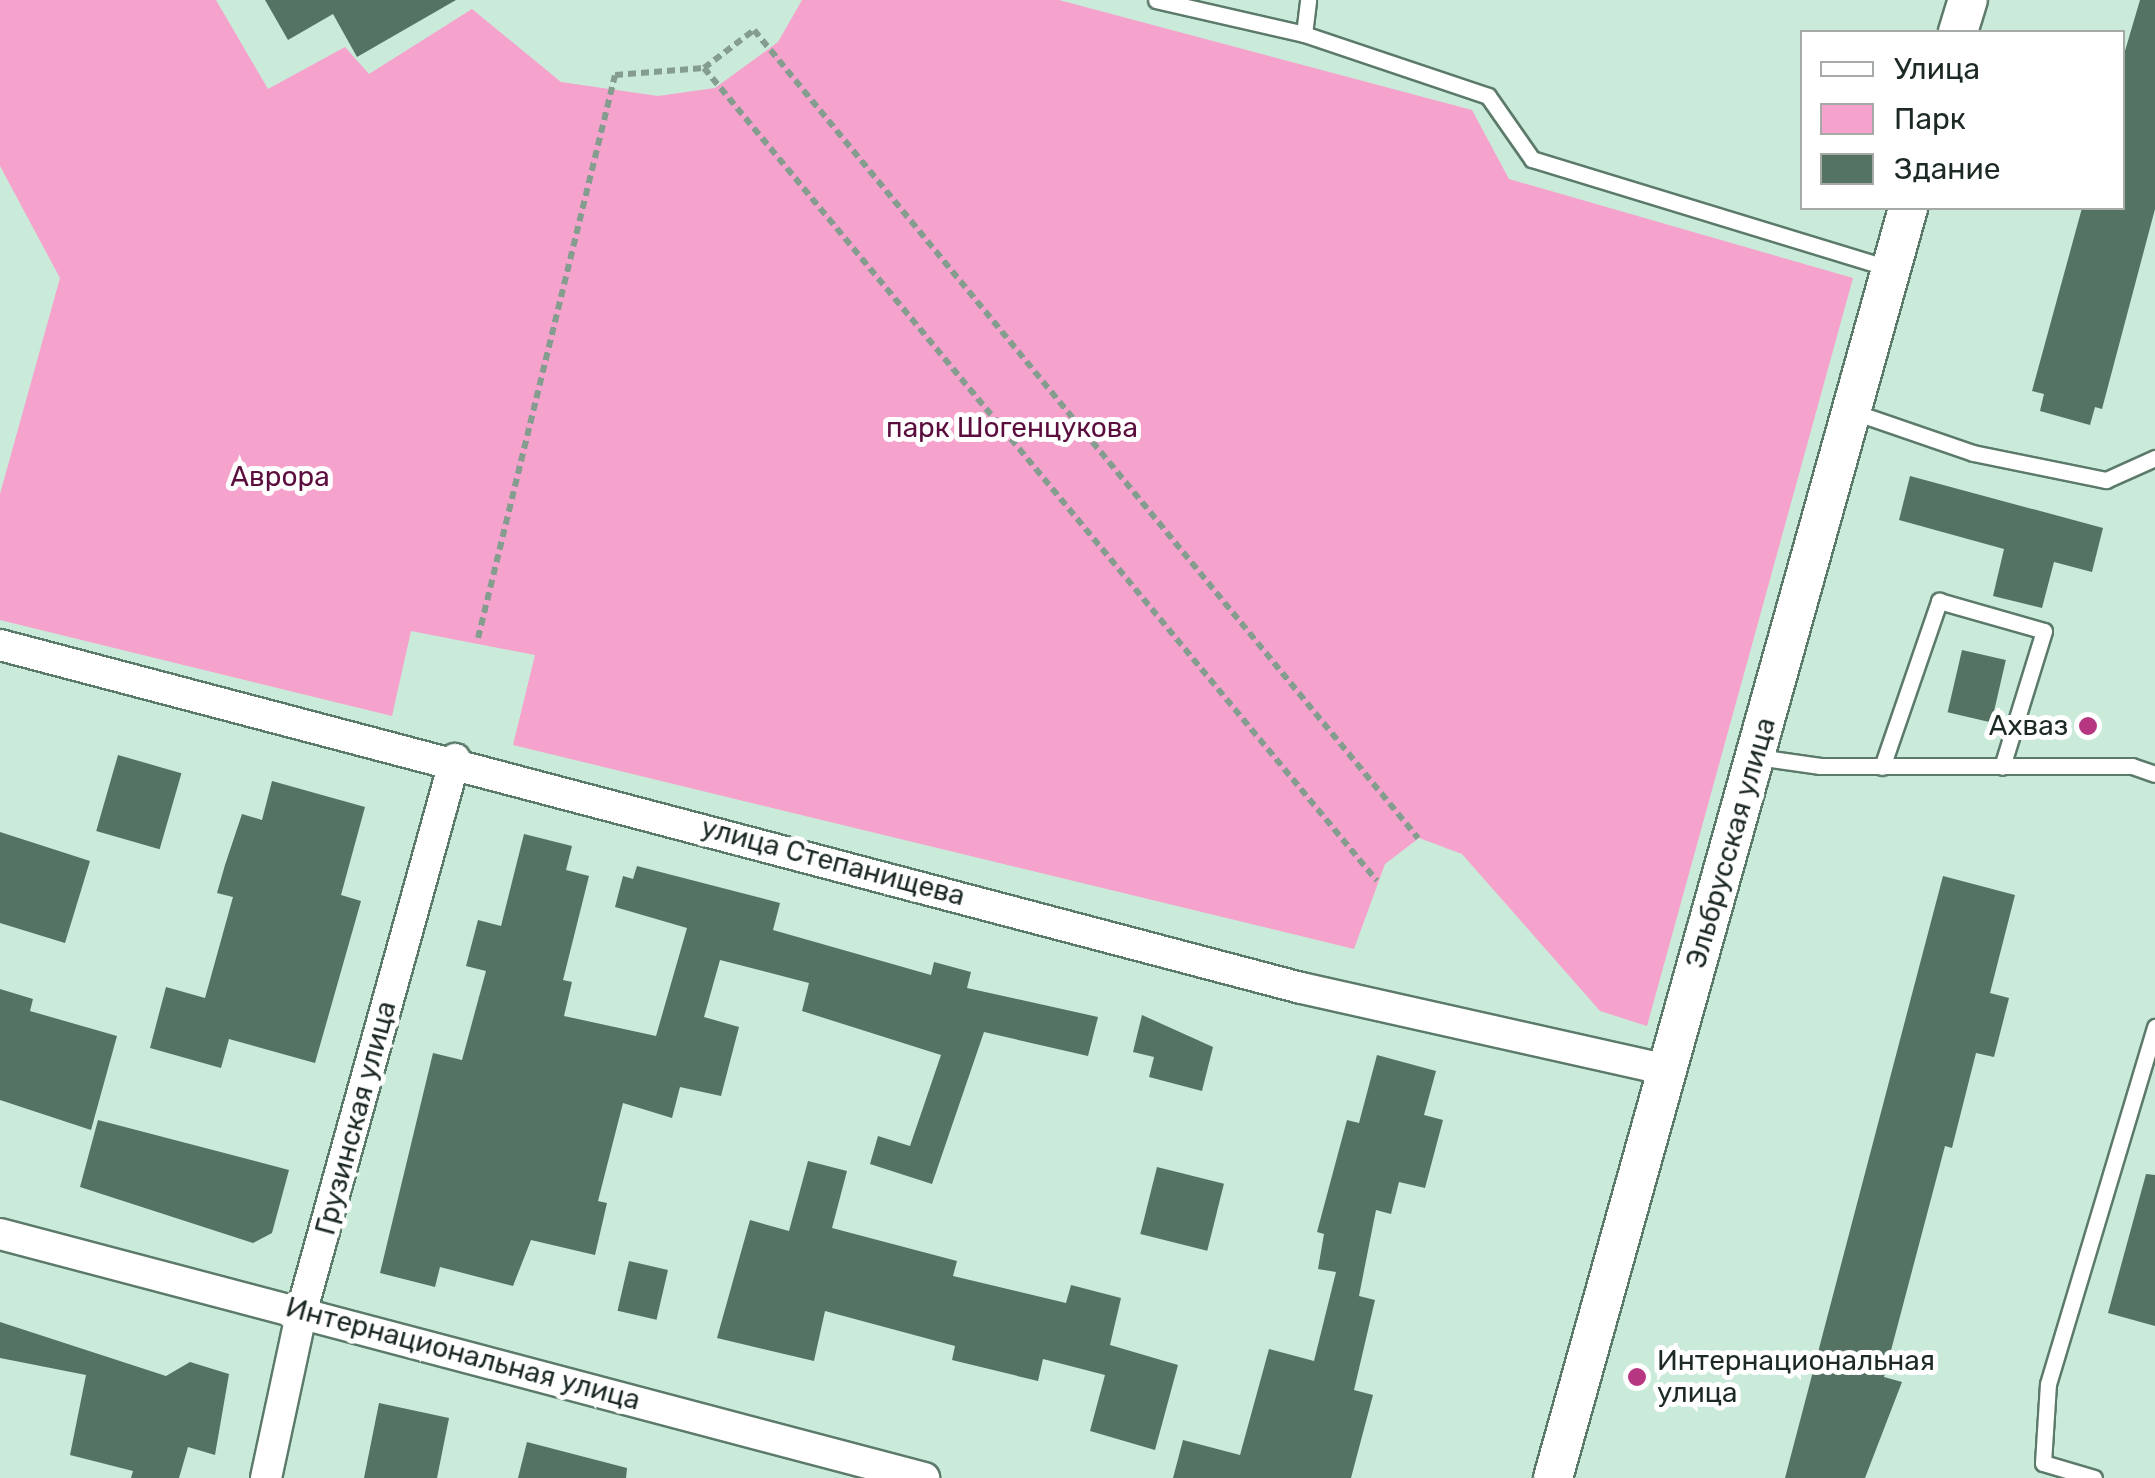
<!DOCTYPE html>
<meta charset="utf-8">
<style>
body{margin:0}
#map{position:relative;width:2155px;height:1478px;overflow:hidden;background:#caebd9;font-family:Rubik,sans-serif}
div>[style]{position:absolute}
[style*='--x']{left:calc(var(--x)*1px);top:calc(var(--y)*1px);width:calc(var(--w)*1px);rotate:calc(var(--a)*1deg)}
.green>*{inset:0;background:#f5a2cc}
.building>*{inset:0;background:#557363;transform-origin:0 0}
.path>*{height:6px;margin-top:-3px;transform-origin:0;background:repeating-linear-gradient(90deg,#849d8f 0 8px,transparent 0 13px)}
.roads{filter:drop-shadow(2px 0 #5c7a6a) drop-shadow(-2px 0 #5c7a6a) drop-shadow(0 2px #5c7a6a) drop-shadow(0 -2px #5c7a6a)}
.service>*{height:15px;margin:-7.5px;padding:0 7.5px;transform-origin:7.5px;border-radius:7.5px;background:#fff}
.minor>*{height:30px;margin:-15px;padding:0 15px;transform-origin:15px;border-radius:15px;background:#fff}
.tertiary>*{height:38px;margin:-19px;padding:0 19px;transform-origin:19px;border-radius:19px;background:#fff}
.dots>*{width:28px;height:28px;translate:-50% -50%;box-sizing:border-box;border:5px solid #fff;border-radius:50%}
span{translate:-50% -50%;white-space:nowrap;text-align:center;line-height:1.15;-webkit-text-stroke:10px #fff;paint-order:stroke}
.park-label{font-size:28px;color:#5b0e3e}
.poi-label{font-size:28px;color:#1d2a23}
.right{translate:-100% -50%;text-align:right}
.left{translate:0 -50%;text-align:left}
.street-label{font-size:28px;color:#1d2a23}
.legend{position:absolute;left:1800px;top:30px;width:325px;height:180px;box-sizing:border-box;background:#fff;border:2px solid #a5aaa7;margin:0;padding:12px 18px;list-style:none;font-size:30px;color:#1d2a23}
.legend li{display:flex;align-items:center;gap:20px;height:50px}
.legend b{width:50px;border:2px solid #a5aaa7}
</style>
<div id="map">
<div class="green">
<div style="clip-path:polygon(0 0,216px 0,268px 89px,345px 47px,369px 74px,472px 9px,561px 82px,658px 96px,715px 88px,778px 42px,802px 0,1059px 0,1472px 110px,1509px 179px,1853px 278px,1647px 1026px,1600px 1011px,1462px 854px,1419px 838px,1385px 864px,1354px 949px,513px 745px,535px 655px,411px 631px,392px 716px,0 620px,0 494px,60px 278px,0 166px)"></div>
</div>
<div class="building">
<div style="clip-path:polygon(265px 0,456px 0,357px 57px,333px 14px,288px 40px)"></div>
<div style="clip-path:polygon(2140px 0,2155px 0,2155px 209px,2102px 409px,2095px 407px,2090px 425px,2040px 411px,2044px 394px,2032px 391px,2082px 208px,2122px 208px,2122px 61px)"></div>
<div style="clip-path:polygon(1910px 476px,2103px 528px,2092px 572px,2054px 562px,2042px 608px,1993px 596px,2004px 549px,1899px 520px)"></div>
<div style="left:1962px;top:650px;width:45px;height:64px;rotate:13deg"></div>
<div style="left:118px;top:755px;width:66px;height:79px;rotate:16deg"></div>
<div style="clip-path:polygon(272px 781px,365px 807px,341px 895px,361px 901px,315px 1063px,229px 1039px,221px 1068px,150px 1048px,166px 987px,205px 998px,233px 897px,217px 893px,225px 865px,242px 814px,262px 820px)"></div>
<div style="clip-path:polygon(0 832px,90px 861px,65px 943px,0 923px)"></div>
<div style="clip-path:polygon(524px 834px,572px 846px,566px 870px,589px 876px,563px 980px,572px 982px,564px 1016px,656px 1036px,687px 928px,615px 907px,623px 876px,633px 879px,637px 866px,780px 903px,773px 930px,931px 975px,934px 962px,971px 972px,967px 988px,1098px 1017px,1088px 1056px,984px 1032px,932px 1184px,870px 1164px,878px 1136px,910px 1146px,941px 1055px,802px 1011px,809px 983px,720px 960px,704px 1017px,739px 1027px,721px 1096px,680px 1087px,672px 1118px,623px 1103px,598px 1201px,607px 1203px,595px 1255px,531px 1240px,513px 1286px,440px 1267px,435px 1287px,380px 1273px,433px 1053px,462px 1060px,486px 971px,466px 966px,478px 920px,501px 926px)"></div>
<div style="clip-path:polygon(1943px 876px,2015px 895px,1990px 993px,2009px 998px,1994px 1057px,1976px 1053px,1952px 1148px,1945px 1146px,1884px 1377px,1902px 1382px,1865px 1478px,1785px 1478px)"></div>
<div style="clip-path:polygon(0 989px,33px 999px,30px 1011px,117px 1036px,91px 1130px,0 1100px)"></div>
<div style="clip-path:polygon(1142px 1015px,1213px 1047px,1202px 1091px,1149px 1077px,1154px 1057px,1133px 1052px)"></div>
<div style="clip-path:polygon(1377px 1055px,1436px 1071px,1424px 1115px,1443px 1120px,1425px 1188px,1399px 1182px,1391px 1214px,1376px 1210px,1359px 1296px,1375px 1300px,1354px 1390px,1373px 1395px,1351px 1478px,1173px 1478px,1183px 1440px,1240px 1455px,1269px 1349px,1314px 1361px,1336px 1272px,1318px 1269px,1324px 1234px,1317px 1232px,1347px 1120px,1359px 1123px)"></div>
<div style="clip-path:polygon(98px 1120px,289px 1170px,272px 1233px,253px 1243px,80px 1187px)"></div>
<div style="clip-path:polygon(808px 1161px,847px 1171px,832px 1228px,957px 1261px,953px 1276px,1066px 1303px,1071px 1285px,1121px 1298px,1110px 1345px,1178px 1365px,1155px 1450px,1090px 1431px,1105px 1375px,1043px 1359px,1038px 1381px,952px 1360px,955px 1346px,825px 1311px,814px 1361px,717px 1338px,750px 1220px,789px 1231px)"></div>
<div style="left:1157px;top:1167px;width:69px;height:69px;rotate:14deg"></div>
<div style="clip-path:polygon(2146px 1174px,2155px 1175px,2155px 1326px,2108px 1313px)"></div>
<div style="left:629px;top:1261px;width:40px;height:51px;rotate:13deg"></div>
<div style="clip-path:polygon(0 1322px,166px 1376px,190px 1362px,229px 1374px,215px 1455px,188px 1447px,179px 1478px,131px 1478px,133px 1471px,70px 1455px,86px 1375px,0 1358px)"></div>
<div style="clip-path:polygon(379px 1403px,449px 1418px,437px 1478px,364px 1478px)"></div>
<div style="clip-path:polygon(527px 1442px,627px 1468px,626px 1478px,518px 1478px)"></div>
</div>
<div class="path">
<div style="--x:704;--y:68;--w:1055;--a:50.38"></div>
<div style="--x:478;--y:638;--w:579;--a:-76.32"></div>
<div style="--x:615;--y:75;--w:89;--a:-4.5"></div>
<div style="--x:704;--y:68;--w:63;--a:-37.2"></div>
<div style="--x:754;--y:30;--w:1046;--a:50.59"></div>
</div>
<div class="roads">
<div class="service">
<div style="--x:1156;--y:0;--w:152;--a:12.9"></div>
<div style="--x:1304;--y:34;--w:194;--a:18.6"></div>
<div style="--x:1488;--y:96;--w:77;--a:55.1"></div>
<div style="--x:1532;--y:159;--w:375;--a:17"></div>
<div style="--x:1304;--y:34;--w:34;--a:-83"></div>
<div style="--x:1854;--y:412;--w:126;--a:19"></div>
<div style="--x:1973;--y:453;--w:136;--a:11.5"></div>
<div style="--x:2106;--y:480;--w:54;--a:-24.2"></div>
<div style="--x:1757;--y:757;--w:64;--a:8.1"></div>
<div style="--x:1820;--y:766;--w:312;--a:0"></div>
<div style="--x:2132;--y:766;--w:24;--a:19"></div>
<div style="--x:1882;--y:767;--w:176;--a:-71"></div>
<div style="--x:1939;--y:601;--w:109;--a:15.9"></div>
<div style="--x:2044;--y:631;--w:142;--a:107.2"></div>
<div style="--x:2094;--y:1478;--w:53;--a:-163.6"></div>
<div style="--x:2043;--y:1463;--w:79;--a:-86.4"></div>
<div style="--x:2048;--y:1384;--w:373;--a:-73.3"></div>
</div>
<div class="minor">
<div style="--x:0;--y:645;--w:1345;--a:14.77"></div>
<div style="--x:1301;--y:988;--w:375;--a:12.6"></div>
<div style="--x:0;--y:1234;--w:956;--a:14.79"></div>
<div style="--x:266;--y:1478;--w:172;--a:-77.9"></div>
<div style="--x:302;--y:1310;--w:572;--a:-74.48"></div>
</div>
<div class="tertiary">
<div style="--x:1958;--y:32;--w:34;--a:-73"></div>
<div style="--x:1553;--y:1478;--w:1319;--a:-74.38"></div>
</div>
</div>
<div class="dots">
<div style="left:2088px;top:726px;background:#b63682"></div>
<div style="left:1637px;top:1377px;background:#b63682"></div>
</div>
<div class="park-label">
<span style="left:1012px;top:428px">парк Шогенцукова</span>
<span style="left:280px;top:477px">Аврора</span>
</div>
<div class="poi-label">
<span class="right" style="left:2068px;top:726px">Ахваз</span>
<span class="left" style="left:1657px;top:1377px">Интернациональная<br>улица</span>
</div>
<div class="street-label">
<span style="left:1731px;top:843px;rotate:-74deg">Эльбрусская улица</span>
<span style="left:833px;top:862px;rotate:15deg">улица Степанищева</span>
<span style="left:356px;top:1118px;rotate:-75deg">Грузинская улица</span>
<span style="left:463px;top:1354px;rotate:15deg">Интернациональная улица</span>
</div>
<ul class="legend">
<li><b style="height:12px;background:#fff"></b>Улица</li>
<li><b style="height:28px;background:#f5a2cc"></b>Парк</li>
<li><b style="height:28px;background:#557363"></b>Здание</li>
</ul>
</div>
